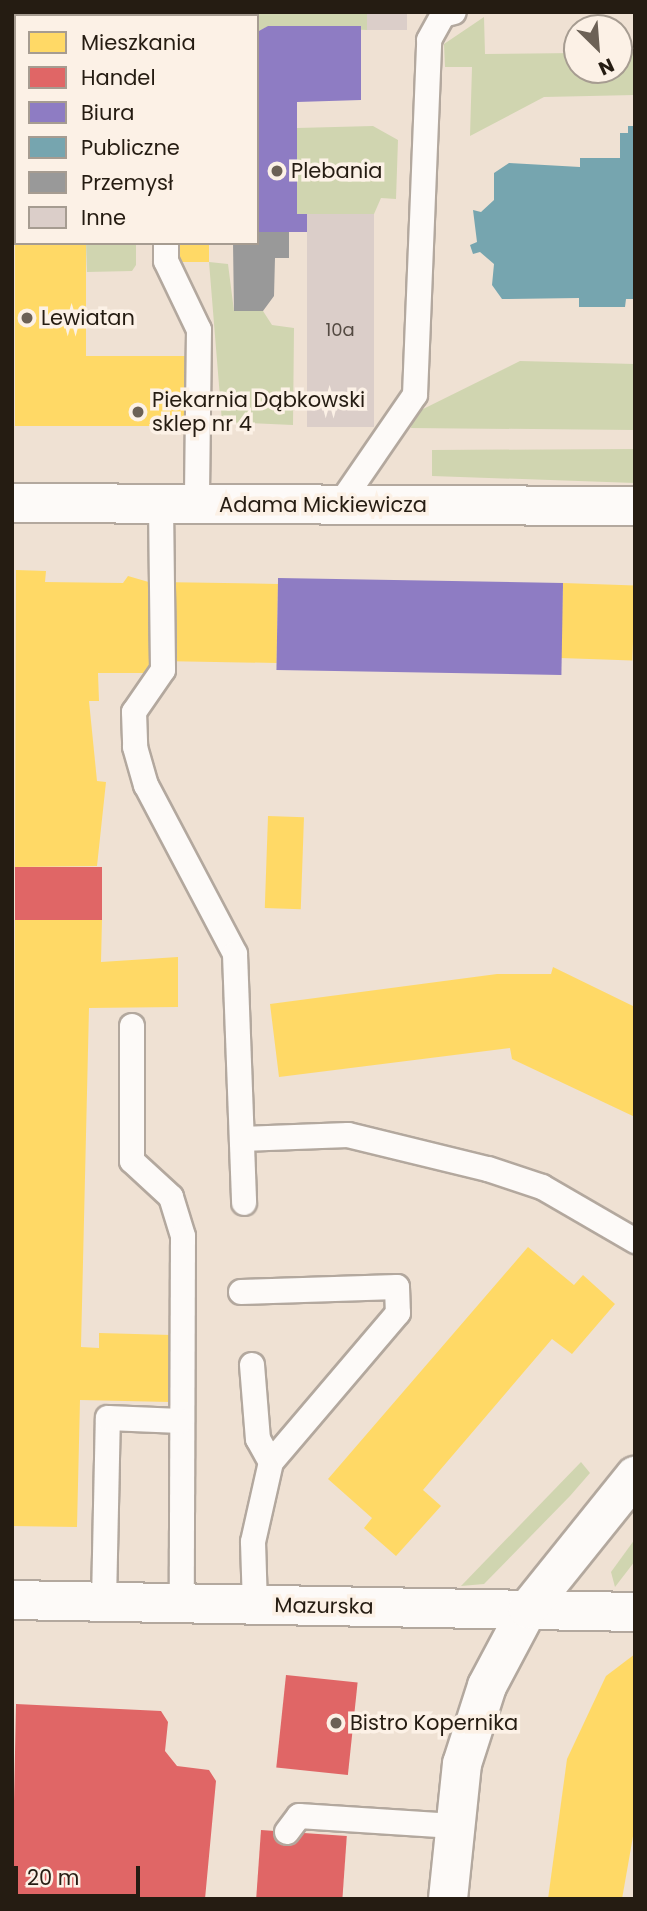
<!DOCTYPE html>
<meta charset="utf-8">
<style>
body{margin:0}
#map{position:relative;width:647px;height:1911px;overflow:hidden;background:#efe1d3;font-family:Poppins,sans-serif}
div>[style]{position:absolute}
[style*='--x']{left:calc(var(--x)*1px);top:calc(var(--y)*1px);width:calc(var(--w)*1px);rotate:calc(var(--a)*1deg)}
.green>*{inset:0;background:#d0d5b0}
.homes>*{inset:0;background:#ffd966;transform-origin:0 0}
.shops>*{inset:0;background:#e06666;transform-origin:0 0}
.offices>*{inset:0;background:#8e7cc3;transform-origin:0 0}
.public>*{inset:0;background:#76a5af}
.industry>*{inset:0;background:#999}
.building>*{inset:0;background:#dbcec9;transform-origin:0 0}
.roads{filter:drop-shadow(2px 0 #b3a89e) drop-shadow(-2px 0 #b3a89e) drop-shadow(0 2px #b3a89e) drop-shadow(0 -2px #b3a89e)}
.service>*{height:24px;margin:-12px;padding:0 12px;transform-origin:12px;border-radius:12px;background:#fdfaf8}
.minor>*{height:38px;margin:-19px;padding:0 19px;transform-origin:19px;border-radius:19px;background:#fdfaf8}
.dots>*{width:19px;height:19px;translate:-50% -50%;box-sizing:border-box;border:4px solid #fcf1e6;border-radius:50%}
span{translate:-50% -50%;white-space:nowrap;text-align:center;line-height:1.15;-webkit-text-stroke:7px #fcf1e6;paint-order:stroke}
.number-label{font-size:18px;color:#544a42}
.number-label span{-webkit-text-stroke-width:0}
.poi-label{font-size:21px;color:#251c12}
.left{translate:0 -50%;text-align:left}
.street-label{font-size:21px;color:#251c12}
.frame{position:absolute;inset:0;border:14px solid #251c12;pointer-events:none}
.legend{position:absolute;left:14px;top:14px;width:245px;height:231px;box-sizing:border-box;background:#fcf1e6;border:2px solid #a69c91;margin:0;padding:9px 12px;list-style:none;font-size:21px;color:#251c12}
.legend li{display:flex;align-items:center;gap:14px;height:35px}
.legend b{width:35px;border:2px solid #a69c91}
.north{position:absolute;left:563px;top:14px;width:70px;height:70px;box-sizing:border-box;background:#fcf1e6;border:2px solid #a69c91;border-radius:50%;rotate:155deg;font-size:19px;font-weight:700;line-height:28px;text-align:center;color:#251c12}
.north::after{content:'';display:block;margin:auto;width:24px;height:32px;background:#6c6156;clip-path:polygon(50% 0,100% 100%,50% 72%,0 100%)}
.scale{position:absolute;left:14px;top:1866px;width:126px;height:32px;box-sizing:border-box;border:4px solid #251c12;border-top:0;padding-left:9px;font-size:21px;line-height:24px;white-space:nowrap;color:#251c12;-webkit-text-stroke:5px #fcf1e6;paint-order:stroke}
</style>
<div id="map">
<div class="green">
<div style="clip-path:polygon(210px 12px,367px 12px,367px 30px,269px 26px,257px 32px,257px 16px)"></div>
<div style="clip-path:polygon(484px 17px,485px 54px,577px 53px,577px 70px,619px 70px,619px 52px,635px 52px,635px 95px,544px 97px,470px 136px,472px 67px,445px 67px,444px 44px)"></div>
<div style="clip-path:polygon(373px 126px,398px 140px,396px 199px,381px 198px,374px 214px,297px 214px,297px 128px)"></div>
<div style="clip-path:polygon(86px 243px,136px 243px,136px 265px,132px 271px,87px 272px)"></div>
<div style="clip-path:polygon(209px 262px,228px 264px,234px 311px,263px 311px,272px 325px,294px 328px,293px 425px,222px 422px)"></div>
<div style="clip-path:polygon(520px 361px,635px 364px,635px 430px,411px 428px,413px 414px)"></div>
<div style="clip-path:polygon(635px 449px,635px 483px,432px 476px,432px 450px)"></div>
<div style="clip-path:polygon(581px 1462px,590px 1473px,570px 1496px,484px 1584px,461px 1586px)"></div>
<div style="clip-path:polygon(635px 1539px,635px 1561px,615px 1587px,611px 1572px)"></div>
</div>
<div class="homes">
<div style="left:15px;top:12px;width:72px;height:4px"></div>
<div style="clip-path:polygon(15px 243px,86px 243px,86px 356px,186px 356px,186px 426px,15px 426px)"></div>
<div style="left:180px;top:243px;width:29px;height:19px"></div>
<div style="clip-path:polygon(16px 570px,46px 571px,45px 582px,123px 583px,128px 576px,152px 583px,150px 673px,98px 673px,99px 701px,89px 701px,97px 781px,106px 782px,97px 866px,15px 867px)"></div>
<div style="left:563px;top:583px;width:72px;height:75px;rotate:2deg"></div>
<div style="left:278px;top:584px;width:79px;height:103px;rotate:91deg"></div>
<div style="left:268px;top:816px;width:36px;height:92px;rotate:2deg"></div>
<div style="clip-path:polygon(102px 919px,101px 962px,178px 957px,178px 1007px,89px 1008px,81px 1347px,99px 1348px,99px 1333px,171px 1335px,170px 1402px,80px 1400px,77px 1527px,12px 1526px,15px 920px)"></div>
<div style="clip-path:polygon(553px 967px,635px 1007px,635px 1117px,512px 1059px,510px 1048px,279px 1077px,270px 1004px,497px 974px,551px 974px)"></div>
<div style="clip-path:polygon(528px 1247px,574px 1285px,583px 1275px,615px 1304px,572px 1354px,552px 1339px,423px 1490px,441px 1506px,396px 1556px,364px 1528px,372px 1518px,328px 1479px)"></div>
<div style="clip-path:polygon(635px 1654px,635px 1825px,622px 1899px,548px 1899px,567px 1759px,606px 1676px)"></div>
</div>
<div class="shops">
<div style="left:15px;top:867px;width:87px;height:53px"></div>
<div style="left:286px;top:1675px;width:72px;height:93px;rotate:6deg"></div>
<div style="clip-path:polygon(16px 1704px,161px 1711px,168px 1722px,165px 1751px,177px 1766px,209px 1770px,216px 1781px,205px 1899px,12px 1899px)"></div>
<div style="left:261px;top:1830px;width:86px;height:69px;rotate:4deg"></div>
</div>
<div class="offices">
<div style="clip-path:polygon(268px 26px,361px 26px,361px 100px,297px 102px,297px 214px,307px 214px,307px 232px,257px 232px,257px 32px)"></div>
<div style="left:563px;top:583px;width:92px;height:285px;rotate:91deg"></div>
</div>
<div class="public">
<div style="clip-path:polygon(628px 126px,635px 126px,635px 299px,626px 299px,625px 307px,579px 307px,579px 298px,502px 299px,492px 285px,494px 264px,480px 252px,473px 254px,470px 245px,477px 242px,473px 210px,481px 212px,494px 200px,494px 173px,509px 163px,580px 167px,580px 158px,620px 158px,620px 133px,628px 133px)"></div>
</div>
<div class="industry">
<div style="clip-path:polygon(257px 232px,289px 232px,289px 258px,275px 258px,274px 296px,263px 311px,234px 311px,233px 243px,257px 243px)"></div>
</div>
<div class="building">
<div style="left:367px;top:12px;width:40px;height:18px"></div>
<div style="left:307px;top:214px;width:67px;height:213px"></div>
</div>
<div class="roads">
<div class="service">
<div style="--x:168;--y:16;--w:4;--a:-90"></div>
<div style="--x:166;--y:243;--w:18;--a:90"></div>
<div style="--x:166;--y:261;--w:76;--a:64.4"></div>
<div style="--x:199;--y:330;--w:175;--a:90.7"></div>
<div style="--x:340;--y:504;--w:132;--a:-55.5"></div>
<div style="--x:415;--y:395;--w:355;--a:-87.7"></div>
<div style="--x:429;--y:40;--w:29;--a:-61"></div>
<div style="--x:443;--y:15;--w:11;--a:-15"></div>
<div style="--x:161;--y:505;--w:165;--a:89.3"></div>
<div style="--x:163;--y:670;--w:51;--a:124.6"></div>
<div style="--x:134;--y:712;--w:35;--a:88"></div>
<div style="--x:135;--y:747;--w:40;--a:74"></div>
<div style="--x:146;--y:785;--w:191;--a:62.2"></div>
<div style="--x:235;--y:954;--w:249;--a:87.9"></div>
<div style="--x:132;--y:1026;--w:135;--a:90"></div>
<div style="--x:132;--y:1161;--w:53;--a:42.7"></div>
<div style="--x:171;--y:1197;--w:41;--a:72.9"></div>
<div style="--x:183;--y:1236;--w:368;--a:90.2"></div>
<div style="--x:242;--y:1139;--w:106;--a:-2.2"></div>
<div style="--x:348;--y:1135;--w:144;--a:13.7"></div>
<div style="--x:488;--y:1169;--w:57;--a:18.4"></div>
<div style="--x:542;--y:1187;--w:108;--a:30.1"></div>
<div style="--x:241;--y:1292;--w:156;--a:-1.8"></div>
<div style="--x:397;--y:1287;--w:26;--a:88"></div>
<div style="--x:398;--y:1313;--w:196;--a:130.4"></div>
<div style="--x:271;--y:1462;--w:82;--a:102.7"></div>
<div style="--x:253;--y:1542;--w:63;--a:88.2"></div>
<div style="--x:252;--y:1365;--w:74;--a:85.4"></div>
<div style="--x:258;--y:1439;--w:26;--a:61"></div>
<div style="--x:104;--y:1602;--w:184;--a:-88.8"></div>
<div style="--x:108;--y:1418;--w:73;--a:2.4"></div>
<div style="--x:287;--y:1832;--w:20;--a:-53"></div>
<div style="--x:299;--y:1816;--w:155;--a:3.7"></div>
</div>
<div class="minor">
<div style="--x:12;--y:503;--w:623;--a:0.28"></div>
<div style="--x:12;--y:1600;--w:623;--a:1.1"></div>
<div style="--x:448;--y:1899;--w:136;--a:-84.1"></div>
<div style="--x:462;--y:1764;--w:82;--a:-72.2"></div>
<div style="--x:487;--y:1686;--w:87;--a:-62"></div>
<div style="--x:528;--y:1609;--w:171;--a:-51.2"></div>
</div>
</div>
<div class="dots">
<div style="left:277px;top:171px;background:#6c6156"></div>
<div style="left:27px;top:318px;background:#6c6156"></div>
<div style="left:138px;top:412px;background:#6c6156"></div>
<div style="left:336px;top:1723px;background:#6c6156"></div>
</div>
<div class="number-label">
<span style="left:340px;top:330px">10a</span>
</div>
<div class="poi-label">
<span class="left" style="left:291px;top:171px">Plebania</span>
<span class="left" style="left:41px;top:318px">Lewiatan</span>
<span class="left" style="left:152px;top:412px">Piekarnia Dąbkowski<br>sklep nr 4</span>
<span class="left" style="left:350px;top:1723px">Bistro Kopernika</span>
</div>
<div class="street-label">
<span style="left:323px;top:505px">Adama Mickiewicza</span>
<span style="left:324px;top:1606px;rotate:1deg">Mazurska</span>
</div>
<div class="frame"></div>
<ul class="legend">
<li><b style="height:19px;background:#ffd966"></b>Mieszkania</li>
<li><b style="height:19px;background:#e06666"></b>Handel</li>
<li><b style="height:19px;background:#8e7cc3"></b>Biura</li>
<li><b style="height:19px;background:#76a5af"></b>Publiczne</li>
<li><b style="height:19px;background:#999"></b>Przemysł</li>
<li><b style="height:19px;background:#dbcec9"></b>Inne</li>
</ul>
<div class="north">N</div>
<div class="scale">20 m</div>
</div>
